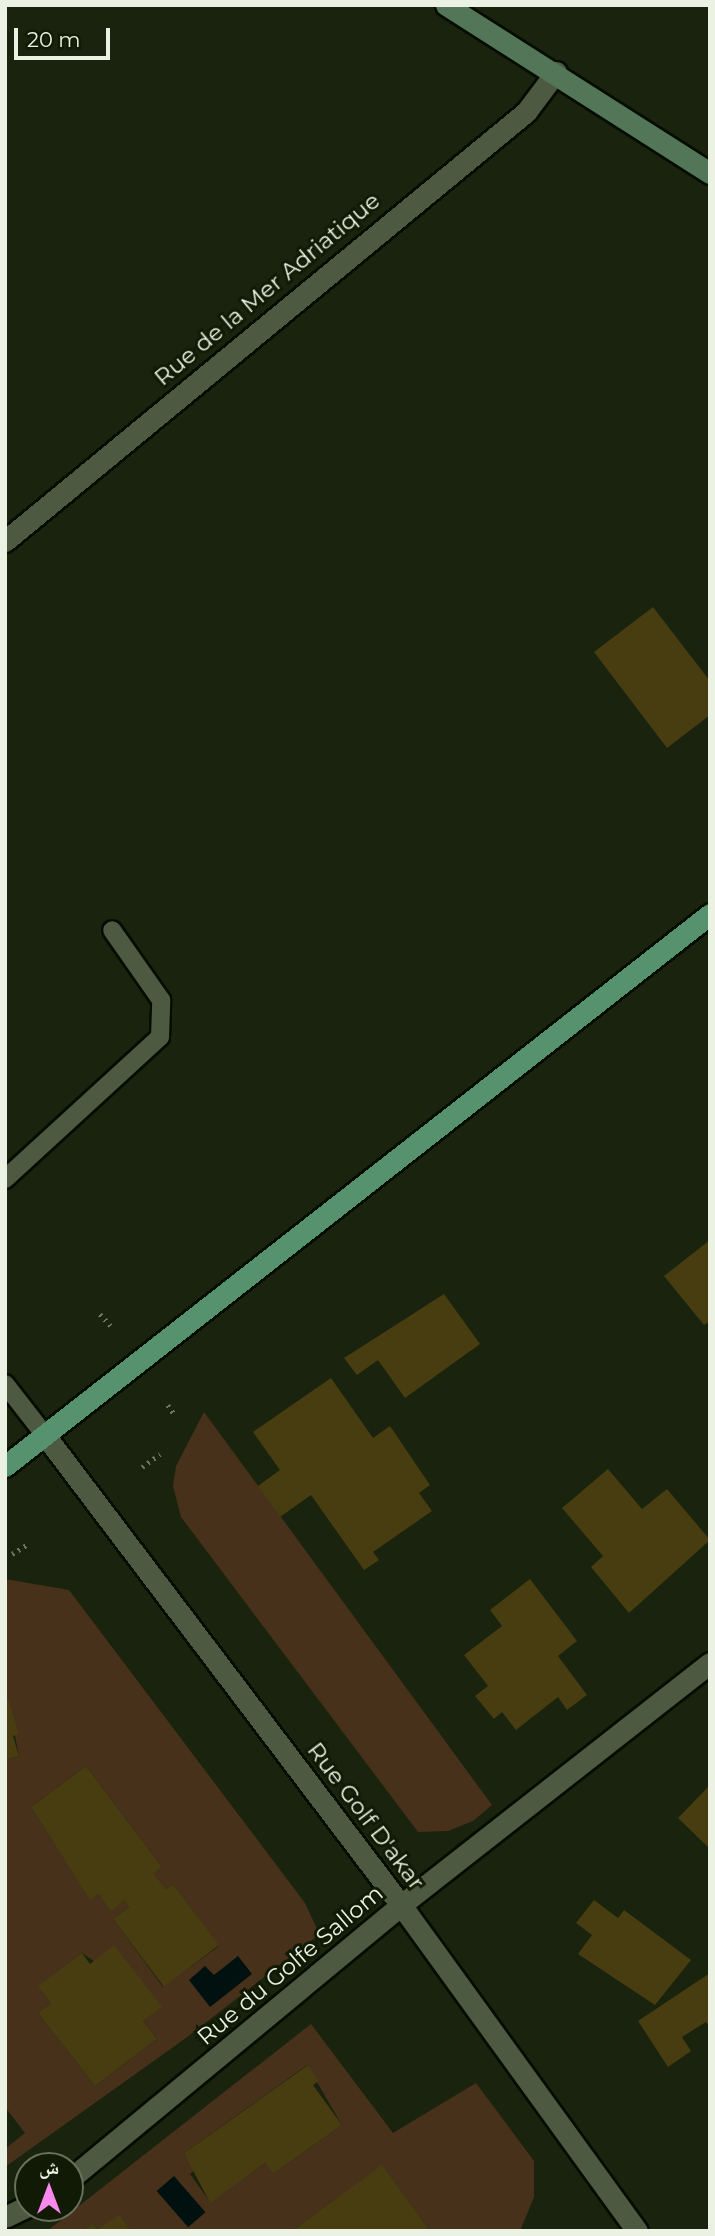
<!DOCTYPE html>
<meta charset="utf-8">
<style>
body{margin:0}
#map{position:relative;width:715px;height:2236px;overflow:hidden;background:#1a230e;font-family:Montserrat,"Noto Naskh Arabic",sans-serif}
div>[style]{position:absolute}
[style*='--x']{left:calc(var(--x)*1px);top:calc(var(--y)*1px);width:calc(var(--w)*1px);rotate:calc(var(--a)*1deg)}
.green>*{inset:0;background:#47311b}
.water>*{inset:0;background:#011110;transform-origin:0 0}
.building>*{inset:0;background:#473d10}
.path>*{height:4.5px;margin-top:-2.25px;transform-origin:0;background:repeating-linear-gradient(90deg,#6d7563 0 2px,transparent 0 7px)}
.roads{filter:drop-shadow(2px 0 #050c00) drop-shadow(-2px 0 #050c00) drop-shadow(0 2px #050c00) drop-shadow(0 -2px #050c00)}
.service>*{height:18px;margin:-9px;padding:0 9px;transform-origin:9px;border-radius:9px;background:#4e5941}
.minor>*{height:21px;margin:-10.5px;padding:0 10.5px;transform-origin:10.5px;border-radius:10.5px;background:#4e5941}
.secondary>*{height:21px;margin:-10.5px;padding:0 10.5px;transform-origin:10.5px;border-radius:10.5px;background:#527657}
.primary>*{height:21px;margin:-10.5px;padding:0 10.5px;transform-origin:10.5px;border-radius:10.5px;background:#56926d}
span{translate:-50% -50%;white-space:nowrap;text-align:center;line-height:1.15;-webkit-text-stroke:6px #111a05;paint-order:stroke}
.street-label{font-size:23px;color:#ebf2e3}
.frame{position:absolute;inset:0;border:7px solid #ebf2e3;pointer-events:none}
.north{position:absolute;left:14px;top:2152px;width:70px;height:70px;box-sizing:border-box;background:#111a05;border:2px solid #68705e;border-radius:50%;rotate:0deg;font-size:19px;font-weight:700;line-height:28px;text-align:center;color:#ebf2e3}
.north::after{content:'';display:block;margin:auto;width:24px;height:32px;background:#f788ec;clip-path:polygon(50% 0,100% 100%,50% 72%,0 100%)}
.scale{position:absolute;left:14px;top:28px;width:96px;height:32px;box-sizing:border-box;border:4px solid #ebf2e3;border-top:0;padding-left:9px;font-size:21px;line-height:24px;white-space:nowrap;color:#ebf2e3;-webkit-text-stroke:5px #111a05;paint-order:stroke}
</style>
<div id="map">
<div class="green">
<div style="clip-path:polygon(204px 1412px,492px 1805px,473px 1821px,448px 1831px,418px 1832px,181px 1517px,173px 1486px,176px 1466px)"></div>
<div style="clip-path:polygon(evenodd,5px 1579px,69px 1590px,305px 1903px,317px 1929px,317px 1936px,186px 2038px,5px 2167px,5px 2149px,25px 2133px,5px 2107px,5px 1760px,19px 1756px,5px 1686px,5px 1579px,86px 1766px,162px 1867px,154px 1874px,166px 1889px,173px 1884px,219px 1946px,163px 1987px,113px 1919px,129px 1907px,124px 1901px,111px 1912px,98px 1894px,90px 1899px,31px 1807px,86px 1766px,5px 1579px,82px 1953px,161px 2007px,143px 2021px,157px 2039px,95px 2086px,38px 2013px,51px 2003px,39px 1986px,82px 1953px)"></div>
<div style="clip-path:polygon(evenodd,311px 2024px,393px 2133px,476px 2083px,534px 2161px,534px 2197px,520px 2231px,430px 2231px,382px 2166px,292px 2231px,130px 2231px,120px 2216px,97px 2229px,93px 2223px,81px 2231px,47px 2231px,311px 2024px,307px 2065px,342px 2125px,273px 2174px,265px 2163px,210px 2202px,190px 2174px,196px 2169px,184px 2153px,307px 2065px)"></div>
</div>
<div class="water">
<div style="clip-path:polygon(238px 1956px,252px 1974px,210px 2007px,189px 1980px,205px 1966px,214px 1975px)"></div>
<div style="left:174px;top:2176px;width:48px;height:23px;rotate:49deg"></div>
</div>
<div class="building">
<div style="clip-path:polygon(653px 607px,710px 681px,710px 715px,667px 748px,594px 652px)"></div>
<div style="clip-path:polygon(710px 1240px,710px 1321px,704px 1325px,664px 1276px)"></div>
<div style="clip-path:polygon(444px 1294px,480px 1344px,405px 1398px,378px 1360px,357px 1375px,344px 1358px)"></div>
<div style="clip-path:polygon(331px 1378px,373px 1438px,390px 1426px,430px 1485px,419px 1493px,432px 1511px,373px 1552px,379px 1560px,364px 1570px,311px 1495px,280px 1517px,258px 1486px,280px 1470px,253px 1432px)"></div>
<div style="clip-path:polygon(608px 1469px,642px 1509px,667px 1489px,710px 1540px,629px 1613px,591px 1567px,603px 1556px,562px 1508px)"></div>
<div style="clip-path:polygon(530px 1579px,577px 1641px,558px 1656px,587px 1695px,567px 1710px,558px 1697px,516px 1730px,502px 1712px,494px 1719px,475px 1696px,488px 1686px,464px 1655px,502px 1626px,490px 1610px)"></div>
<div style="clip-path:polygon(5px 1689px,19px 1734px,13px 1736px,19px 1756px,5px 1760px)"></div>
<div style="clip-path:polygon(86px 1766px,162px 1867px,154px 1874px,166px 1889px,173px 1884px,219px 1945px,164px 1987px,113px 1919px,129px 1907px,124px 1901px,111px 1912px,98px 1894px,90px 1900px,31px 1807px)"></div>
<div style="clip-path:polygon(710px 1785px,710px 1849px,678px 1818px)"></div>
<div style="clip-path:polygon(594px 1900px,618px 1918px,624px 1910px,691px 1960px,655px 2005px,578px 1954px,592px 1935px,576px 1923px)"></div>
<div style="clip-path:polygon(114px 1945px,162px 2007px,143px 2021px,157px 2039px,95px 2086px,38px 2013px,51px 2003px,38px 1986px,82px 1953px,90px 1964px)"></div>
<div style="clip-path:polygon(710px 1973px,710px 2028px,706px 2022px,682px 2037px,691px 2051px,668px 2067px,638px 2021px)"></div>
<div style="clip-path:polygon(308px 2065px,319px 2081px,313px 2085px,342px 2125px,273px 2174px,265px 2163px,210px 2203px,184px 2153px)"></div>
<div style="clip-path:polygon(382px 2165px,430px 2231px,292px 2231px)"></div>
<div style="clip-path:polygon(120px 2215px,130px 2231px,81px 2231px,93px 2223px,97px 2229px)"></div>
</div>
<div class="path">
<div style="--x:100;--y:1314;--w:18;--a:47"></div>
<div style="--x:168;--y:1405;--w:11;--a:56"></div>
<div style="--x:142;--y:1467;--w:22;--a:-36"></div>
<div style="--x:12;--y:1554;--w:19;--a:-32"></div>
</div>
<div class="roads">
<div class="service">
<div style="--x:5;--y:1179;--w:210;--a:-42.5"></div>
<div style="--x:160;--y:1037;--w:37;--a:-88"></div>
<div style="--x:161;--y:1000;--w:85;--a:-125"></div>
<div style="--x:5;--y:1384;--w:68;--a:52.1"></div>
</div>
<div class="minor">
<div style="--x:5;--y:541;--w:675;--a:-39.47"></div>
<div style="--x:526;--y:112;--w:50;--a:-53.1"></div>
<div style="--x:47;--y:1438;--w:586;--a:52.84"></div>
<div style="--x:401;--y:1905;--w:402;--a:54.1"></div>
<div style="--x:70;--y:2179;--w:430;--a:-39.6"></div>
<div style="--x:401;--y:1905;--w:392;--a:-38.1"></div>
<div style="--x:5;--y:2217;--w:25;--a:-26"></div>
</div>
<div class="secondary">
<div style="--x:446;--y:5;--w:313;--a:32.5"></div>
</div>
<div class="primary">
<div style="--x:5;--y:1466;--w:895;--a:-38.06"></div>
</div>
</div>
<div class="street-label">
<span style="left:267px;top:289px;rotate:-40deg">Rue de la Mer Adriatique</span>
<span style="left:366px;top:1816px;rotate:53deg">Rue Golf D'akar</span>
<span style="left:290px;top:1965px;rotate:-40deg">Rue du Golfe Sallom</span>
</div>
<div class="frame"></div>
<div class="north">ش</div>
<div class="scale">20 m</div>
</div>
